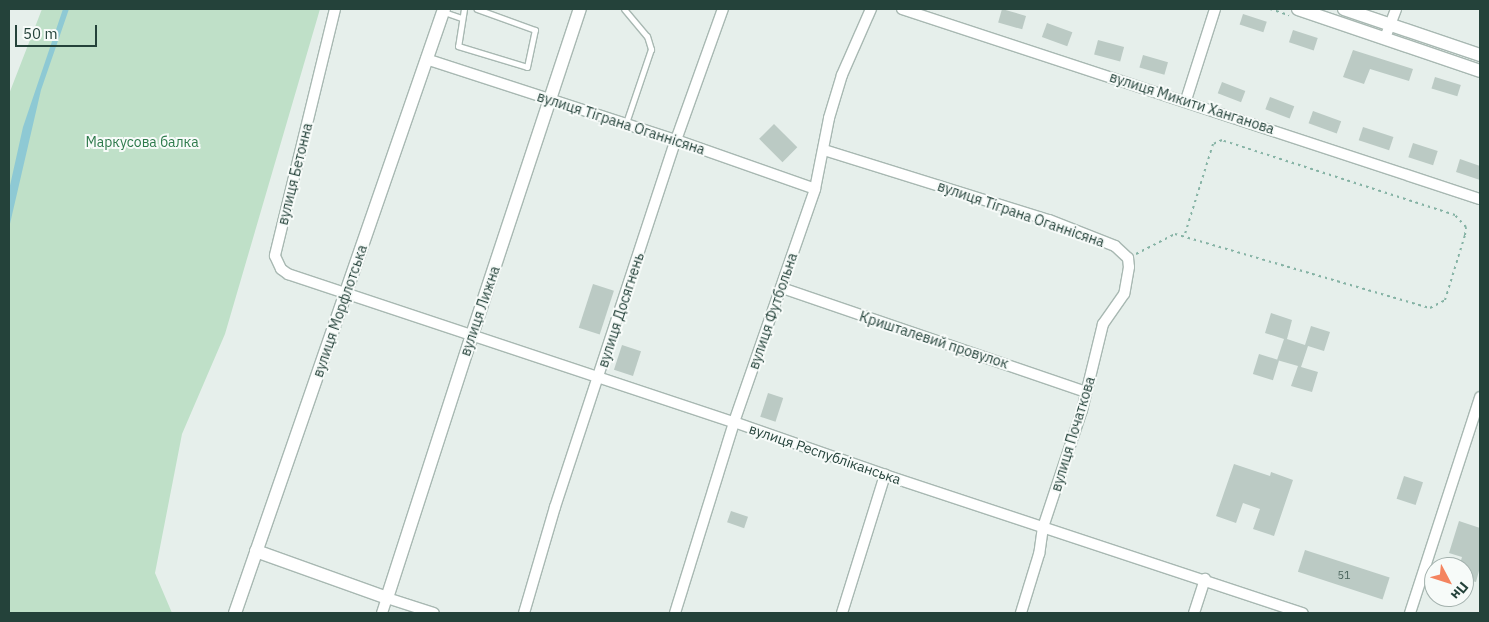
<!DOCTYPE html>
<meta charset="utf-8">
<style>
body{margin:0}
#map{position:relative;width:1489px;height:622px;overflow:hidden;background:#e6efeb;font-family:"IBM Plex Sans",sans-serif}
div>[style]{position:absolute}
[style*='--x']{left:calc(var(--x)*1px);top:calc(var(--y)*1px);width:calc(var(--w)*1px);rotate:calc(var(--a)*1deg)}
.green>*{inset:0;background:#bfe0c8}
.water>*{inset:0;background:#8ec9d4}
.building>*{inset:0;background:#bbcac4;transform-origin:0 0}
.path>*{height:2px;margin-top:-1px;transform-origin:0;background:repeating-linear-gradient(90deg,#86b3a5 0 2.5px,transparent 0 6.5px)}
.roads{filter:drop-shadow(1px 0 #a8b8b2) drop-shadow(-1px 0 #a8b8b2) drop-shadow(0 1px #a8b8b2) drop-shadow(0 -1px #a8b8b2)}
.service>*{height:5px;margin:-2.5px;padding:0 2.5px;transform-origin:2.5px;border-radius:2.5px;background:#fff}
.minor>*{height:10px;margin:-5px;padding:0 5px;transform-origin:5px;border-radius:5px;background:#fff}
.tertiary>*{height:12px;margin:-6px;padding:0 6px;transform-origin:6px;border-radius:6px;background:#fff}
span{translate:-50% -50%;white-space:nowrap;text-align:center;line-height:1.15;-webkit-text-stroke:4px #f7fbf9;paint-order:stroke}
.number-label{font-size:11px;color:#4a645c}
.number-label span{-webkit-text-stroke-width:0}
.street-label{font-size:14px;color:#24423a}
.park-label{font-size:14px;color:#2d7a4b}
.frame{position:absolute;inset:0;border:10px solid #24423a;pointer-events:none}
.north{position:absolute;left:1424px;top:557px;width:50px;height:50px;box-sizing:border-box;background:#f7fbf9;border:1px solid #a3b1ad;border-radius:50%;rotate:130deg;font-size:14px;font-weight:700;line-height:20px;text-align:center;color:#24423a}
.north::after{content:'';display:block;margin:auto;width:18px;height:22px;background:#f4845f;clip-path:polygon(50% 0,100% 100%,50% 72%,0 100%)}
.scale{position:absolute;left:15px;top:25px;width:82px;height:22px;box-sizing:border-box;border:2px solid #24423a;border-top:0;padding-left:6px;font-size:15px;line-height:18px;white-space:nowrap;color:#24423a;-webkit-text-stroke:4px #f7fbf9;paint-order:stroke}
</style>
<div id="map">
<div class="green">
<div style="clip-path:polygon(42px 9px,320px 9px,225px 334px,182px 434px,155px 573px,172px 613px,9px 613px,9px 94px)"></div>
</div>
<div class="water">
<div style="clip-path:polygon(63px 9px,69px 9px,41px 90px,9px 228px,9px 190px,23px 127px)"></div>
</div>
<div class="building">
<div style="left:1002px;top:9px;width:25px;height:14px;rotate:16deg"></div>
<div style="left:1243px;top:14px;width:25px;height:11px;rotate:18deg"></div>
<div style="left:1047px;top:23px;width:27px;height:15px;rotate:20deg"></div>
<div style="left:1293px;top:30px;width:26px;height:13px;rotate:18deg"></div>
<div style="left:1098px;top:40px;width:27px;height:15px;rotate:15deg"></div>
<div style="clip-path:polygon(1353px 50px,1413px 69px,1409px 81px,1370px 69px,1364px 84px,1343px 77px)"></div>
<div style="left:1143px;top:55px;width:26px;height:13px;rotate:16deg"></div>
<div style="left:1435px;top:77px;width:27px;height:12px;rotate:17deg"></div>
<div style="left:1222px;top:82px;width:25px;height:12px;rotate:21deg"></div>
<div style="left:1270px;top:97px;width:26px;height:13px;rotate:21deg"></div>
<div style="left:1313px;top:111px;width:30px;height:13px;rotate:20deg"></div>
<div style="left:774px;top:124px;width:33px;height:21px;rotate:45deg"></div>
<div style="left:1363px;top:127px;width:32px;height:14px;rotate:18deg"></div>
<div style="left:1413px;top:143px;width:26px;height:15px;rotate:18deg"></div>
<div style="clip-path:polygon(1460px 159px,1480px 166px,1480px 180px,1456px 172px)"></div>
<div style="left:593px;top:284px;width:22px;height:46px;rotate:18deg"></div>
<div style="clip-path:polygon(1271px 313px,1292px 320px,1287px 339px,1305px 345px,1311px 326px,1330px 332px,1324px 351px,1308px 346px,1301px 367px,1318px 372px,1312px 392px,1291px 386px,1298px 366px,1277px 360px,1284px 339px,1265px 333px)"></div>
<div style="left:622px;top:345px;width:20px;height:26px;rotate:18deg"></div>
<div style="left:1259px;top:354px;width:21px;height:21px;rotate:17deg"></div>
<div style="left:768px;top:393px;width:16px;height:25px;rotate:18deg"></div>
<div style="clip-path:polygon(1234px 464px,1270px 476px,1271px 472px,1293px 480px,1274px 536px,1253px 529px,1260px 509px,1243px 503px,1236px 523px,1216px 516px)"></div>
<div style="left:1404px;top:476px;width:20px;height:24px;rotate:18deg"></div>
<div style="left:731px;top:511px;width:18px;height:12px;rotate:19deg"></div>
<div style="clip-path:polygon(1459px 521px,1480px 528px,1480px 567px,1476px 582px,1464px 579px,1464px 567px,1459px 567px,1462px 557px,1449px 553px)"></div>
<div style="left:1305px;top:550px;width:89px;height:23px;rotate:18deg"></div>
</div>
<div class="path">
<div style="--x:1270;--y:9;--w:20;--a:18"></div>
<div style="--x:1136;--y:254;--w:44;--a:-27.1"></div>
<div style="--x:1175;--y:234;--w:266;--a:16.2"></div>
<div style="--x:1430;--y:308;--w:17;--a:-28"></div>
<div style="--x:1445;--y:300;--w:68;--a:-72.9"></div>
<div style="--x:1465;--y:235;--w:8;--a:-83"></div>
<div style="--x:1466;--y:227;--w:16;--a:-133"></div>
<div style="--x:1455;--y:215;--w:245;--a:-162.2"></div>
<div style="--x:1222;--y:140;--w:10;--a:156"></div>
<div style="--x:1213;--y:144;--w:97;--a:107.3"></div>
</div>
<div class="roads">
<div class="service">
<div style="--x:464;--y:9;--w:37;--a:99"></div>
<div style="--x:458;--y:46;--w:72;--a:16.9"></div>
<div style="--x:527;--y:67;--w:38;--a:-78"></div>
<div style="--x:535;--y:30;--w:62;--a:-160.1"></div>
<div style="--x:624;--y:9;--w:35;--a:50"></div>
<div style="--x:647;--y:36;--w:14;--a:73"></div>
<div style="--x:651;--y:49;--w:78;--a:108.7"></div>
<div style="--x:444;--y:12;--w:18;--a:19"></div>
</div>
<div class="minor">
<div style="--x:335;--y:9;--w:254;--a:103.7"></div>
<div style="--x:275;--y:256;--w:14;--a:65"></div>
<div style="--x:281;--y:269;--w:9;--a:36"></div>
<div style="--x:288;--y:274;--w:470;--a:18.4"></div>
<div style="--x:734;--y:422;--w:160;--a:19.3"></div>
<div style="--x:885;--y:475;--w:440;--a:18.3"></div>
<div style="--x:902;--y:9;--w:608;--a:18.2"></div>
<div style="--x:1385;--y:38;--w:31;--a:-69"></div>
<div style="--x:426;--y:59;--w:263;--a:18"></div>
<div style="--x:676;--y:140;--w:147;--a:19.4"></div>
<div style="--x:1186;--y:100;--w:96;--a:-72.3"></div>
<div style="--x:824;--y:150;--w:236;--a:17.3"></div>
<div style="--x:1049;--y:220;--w:71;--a:21.5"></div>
<div style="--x:1115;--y:246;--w:18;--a:43"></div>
<div style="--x:1128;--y:258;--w:9;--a:84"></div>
<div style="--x:1129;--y:267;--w:27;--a:100"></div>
<div style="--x:1124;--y:294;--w:37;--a:125"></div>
<div style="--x:1103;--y:324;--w:89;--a:103.7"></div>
<div style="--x:1082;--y:410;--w:123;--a:108.4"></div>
<div style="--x:1043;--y:527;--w:27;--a:98"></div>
<div style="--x:1039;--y:554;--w:62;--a:107"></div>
<div style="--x:782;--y:288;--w:321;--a:18.9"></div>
<div style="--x:382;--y:613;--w:16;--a:-72"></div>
<div style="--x:387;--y:598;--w:49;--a:17.7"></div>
<div style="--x:524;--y:613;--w:110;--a:-73.7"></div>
<div style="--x:555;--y:507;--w:386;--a:-71.8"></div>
<div style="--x:676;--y:140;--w:139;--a:-70.3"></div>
<div style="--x:675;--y:613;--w:200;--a:-72.8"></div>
<div style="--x:734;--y:422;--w:247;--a:-70.8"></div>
<div style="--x:815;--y:189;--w:72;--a:-78.8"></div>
<div style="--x:829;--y:118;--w:45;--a:-73.2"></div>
<div style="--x:842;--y:75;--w:72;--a:-66.3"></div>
<div style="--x:842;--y:613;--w:145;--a:-72.7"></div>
<div style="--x:1194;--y:613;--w:36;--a:-72"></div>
<div style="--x:1410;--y:613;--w:227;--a:-72"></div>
</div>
<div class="tertiary">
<div style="--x:1298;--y:9;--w:192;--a:18.8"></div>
<div style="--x:1344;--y:9;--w:144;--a:18.7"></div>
<div style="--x:256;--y:551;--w:139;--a:19.7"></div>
<div style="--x:387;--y:598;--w:276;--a:-72.1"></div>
<div style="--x:472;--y:335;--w:343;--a:-71.7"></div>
<div style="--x:235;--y:613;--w:639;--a:-70.91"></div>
</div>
</div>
<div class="number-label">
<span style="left:1344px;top:575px">51</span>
</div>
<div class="street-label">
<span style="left:1192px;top:103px;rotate:18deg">вулиця Микити Ханганова</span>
<span style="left:621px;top:123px;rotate:18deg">вулиця Тіграна Оганнісяна</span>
<span style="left:295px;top:174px;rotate:-76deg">вулиця Бетонна</span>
<span style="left:1021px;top:214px;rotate:19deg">вулиця Тіграна Оганнісяна</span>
<span style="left:621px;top:310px;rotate:-72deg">вулиця Досягнень</span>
<span style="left:340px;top:311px;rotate:-71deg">вулиця Морфлотська</span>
<span style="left:480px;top:311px;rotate:-71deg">вулиця Лижна</span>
<span style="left:773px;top:311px;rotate:-71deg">вулиця Футбольна</span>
<span style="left:934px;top:340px;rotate:18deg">Кришталевий провулок</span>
<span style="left:1073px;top:434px;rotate:-73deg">вулиця Початкова</span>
<span style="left:825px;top:454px;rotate:19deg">вулиця Республіканська</span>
</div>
<div class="park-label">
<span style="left:142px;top:142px">Маркусова балка</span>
</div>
<div class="frame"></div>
<div class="north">Пн</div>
<div class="scale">50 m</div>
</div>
